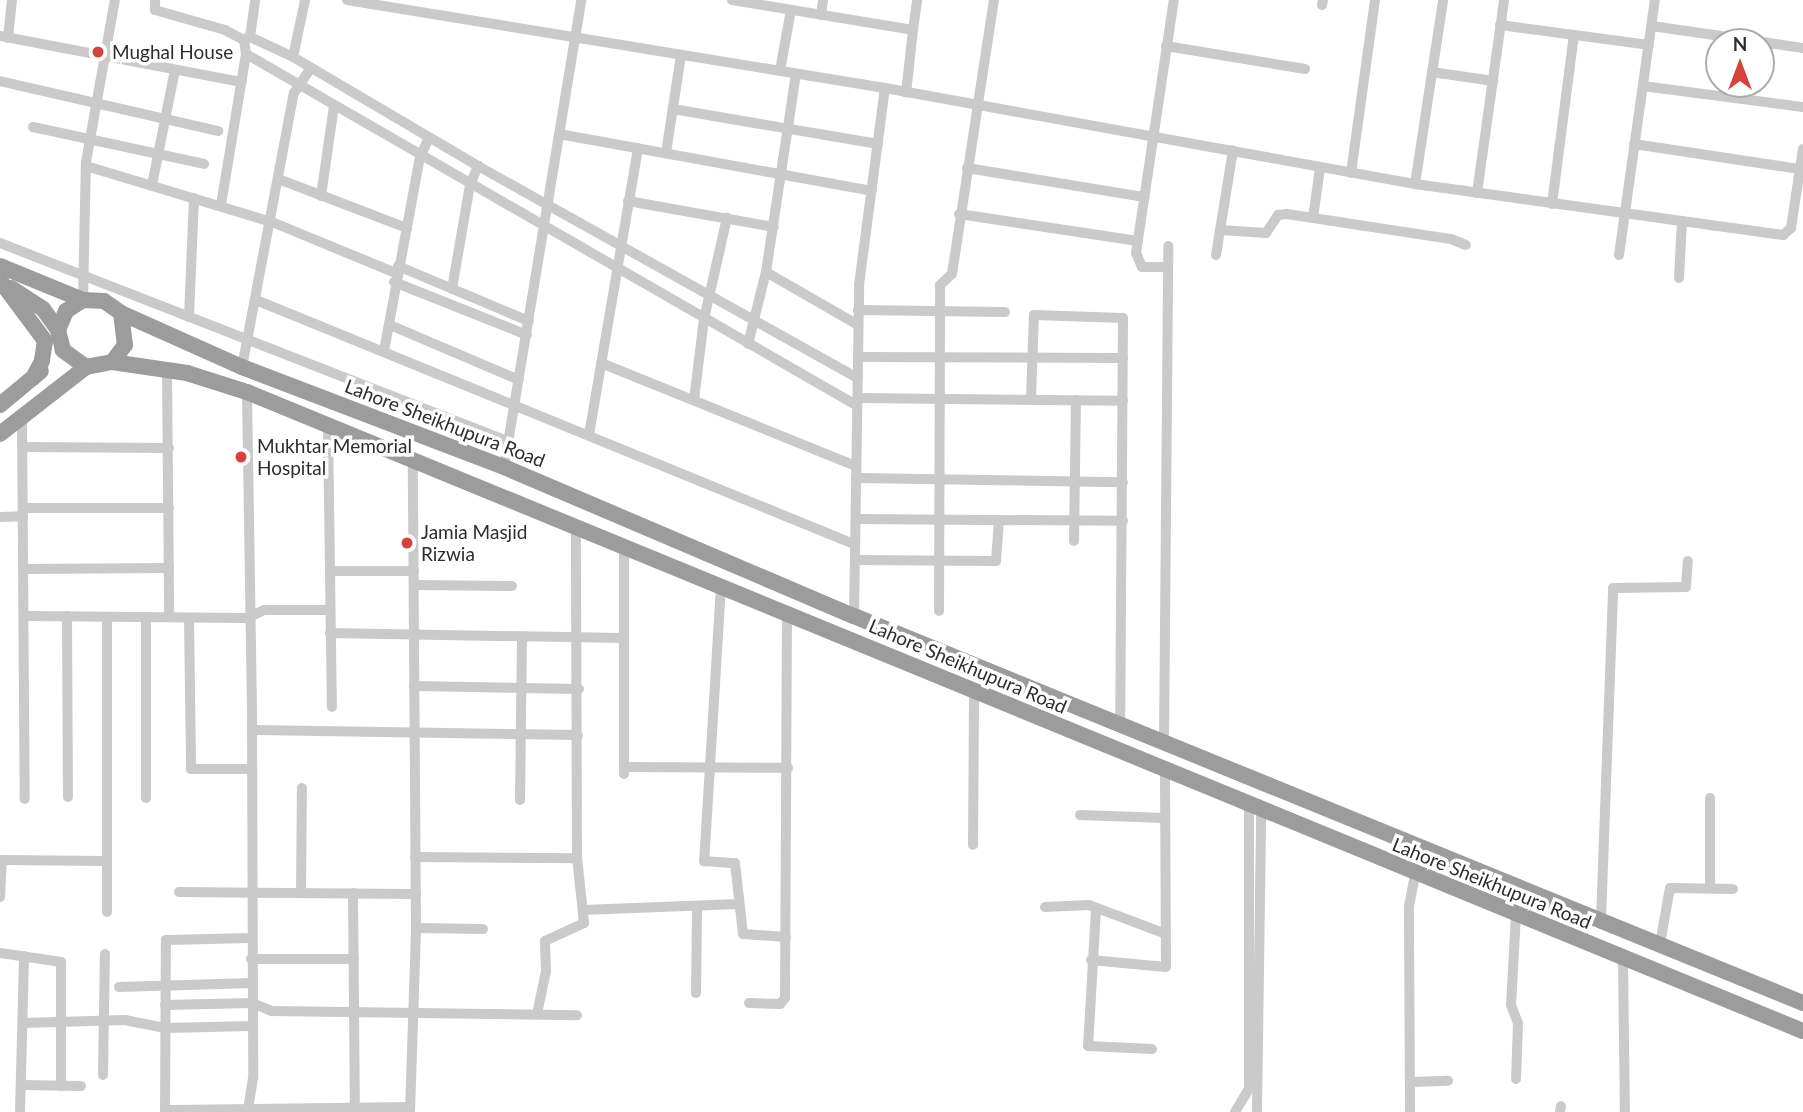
<!DOCTYPE html>
<style>
body{margin:0}
#map{position:relative;width:1803px;height:1112px;overflow:hidden;background:#fff;font-family:Lato,sans-serif}
div>[style]{position:absolute}
[style*='--x']{left:calc(var(--x)*1px);top:calc(var(--y)*1px);width:calc(var(--w)*1px);rotate:calc(var(--a)*1deg)}
.minor>*{height:10px;margin:-5px;padding:0 5px;transform-origin:5px;border-radius:5px;background:#cacaca}
.trunk>*{height:16px;margin:-8px;padding:0 8px;transform-origin:8px;border-radius:8px;background:#9c9c9c}
.dots>*{width:19px;height:19px;translate:-50% -50%;box-sizing:border-box;border:4px solid #fff;border-radius:50%}
span{translate:-50% -50%;white-space:nowrap;text-align:center;line-height:1.15;-webkit-text-stroke:7px #fff;paint-order:stroke}
.poi-label{font-size:19px;color:#2d2d2d}
.left{translate:0 -50%;text-align:left}
.street-label{font-size:19px;color:#2d2d2d}
.north{position:absolute;left:1705px;top:28px;width:70px;height:70px;box-sizing:border-box;background:#fff;border:2px solid #ababab;border-radius:50%;rotate:0deg;font-size:19px;font-weight:700;line-height:28px;text-align:center;color:#2d2d2d}
.north::after{content:'';display:block;margin:auto;width:24px;height:32px;background:#d7433c;clip-path:polygon(50% 0,100% 100%,50% 72%,0 100%)}
</style>
<div id="map">
<div class="minor">
<div style="--x:155;--y:0;--w:10;--a:90"></div>
<div style="--x:155;--y:10;--w:73;--a:15.9"></div>
<div style="--x:225;--y:30;--w:21;--a:28"></div>
<div style="--x:244;--y:40;--w:7;--a:-27"></div>
<div style="--x:250;--y:37;--w:47;--a:24.9"></div>
<div style="--x:293;--y:57;--w:215;--a:30.5"></div>
<div style="--x:478;--y:166;--w:435;--a:29.2"></div>
<div style="--x:347;--y:0;--w:545;--a:9.29"></div>
<div style="--x:885;--y:88;--w:539;--a:10.27"></div>
<div style="--x:1415;--y:184;--w:372;--a:7.9"></div>
<div style="--x:1783;--y:235;--w:11;--a:-41"></div>
<div style="--x:1791;--y:228;--w:80;--a:-81.4"></div>
<div style="--x:732;--y:0;--w:183;--a:9.4"></div>
<div style="--x:913;--y:30;--w:63;--a:96.3"></div>
<div style="--x:1322;--y:5;--w:5;--a:-79"></div>
<div style="--x:821;--y:15;--w:15;--a:-82"></div>
<div style="--x:1500;--y:25;--w:150;--a:7.6"></div>
<div style="--x:1652;--y:26;--w:153;--a:8.3"></div>
<div style="--x:913;--y:30;--w:30;--a:-82"></div>
<div style="--x:0;--y:36;--w:246;--a:10.8"></div>
<div style="--x:250;--y:37;--w:37;--a:-82"></div>
<div style="--x:8;--y:38;--w:38;--a:-84"></div>
<div style="--x:244;--y:40;--w:14;--a:82"></div>
<div style="--x:246;--y:54;--w:704;--a:29.92"></div>
<div style="--x:1166;--y:46;--w:141;--a:9.4"></div>
<div style="--x:293;--y:57;--w:58;--a:-78.1"></div>
<div style="--x:780;--y:71;--w:62;--a:-79.8"></div>
<div style="--x:1432;--y:72;--w:62;--a:8.4"></div>
<div style="--x:0;--y:81;--w:224;--a:12.9"></div>
<div style="--x:1643;--y:86;--w:161;--a:7.5"></div>
<div style="--x:673;--y:109;--w:208;--a:9.7"></div>
<div style="--x:33;--y:127;--w:175;--a:12.2"></div>
<div style="--x:559;--y:134;--w:318;--a:10.3"></div>
<div style="--x:1634;--y:144;--w:168;--a:8.6"></div>
<div style="--x:666;--y:153;--w:99;--a:-81.3"></div>
<div style="--x:86;--y:166;--w:194;--a:16.8"></div>
<div style="--x:272;--y:222;--w:134;--a:22.4"></div>
<div style="--x:967;--y:168;--w:180;--a:9.3"></div>
<div style="--x:1351;--y:173;--w:175;--a:-82.1"></div>
<div style="--x:281;--y:180;--w:135;--a:20.9"></div>
<div style="--x:1415;--y:184;--w:186;--a:-81.3"></div>
<div style="--x:152;--y:185;--w:117;--a:-78.7"></div>
<div style="--x:1477;--y:193;--w:195;--a:-82"></div>
<div style="--x:321;--y:196;--w:91;--a:-81.8"></div>
<div style="--x:628;--y:201;--w:148;--a:10.1"></div>
<div style="--x:1552;--y:204;--w:170;--a:-82.6"></div>
<div style="--x:221;--y:205;--w:153;--a:-80.6"></div>
<div style="--x:959;--y:214;--w:181;--a:8.6"></div>
<div style="--x:1313;--y:218;--w:50;--a:-82"></div>
<div style="--x:1220;--y:230;--w:46;--a:3.7"></div>
<div style="--x:1266;--y:233;--w:22;--a:-56"></div>
<div style="--x:1278;--y:215;--w:9;--a:-6"></div>
<div style="--x:1287;--y:214;--w:166;--a:8.7"></div>
<div style="--x:1451;--y:239;--w:16;--a:22"></div>
<div style="--x:0;--y:243;--w:547;--a:21.32"></div>
<div style="--x:1216;--y:255;--w:106;--a:-80.8"></div>
<div style="--x:1619;--y:255;--w:258;--a:-82"></div>
<div style="--x:398;--y:266;--w:142;--a:22.8"></div>
<div style="--x:1167;--y:267;--w:25;--a:180"></div>
<div style="--x:1142;--y:267;--w:15;--a:-113"></div>
<div style="--x:1136;--y:253;--w:256;--a:-81.5"></div>
<div style="--x:766;--y:272;--w:106;--a:29.9"></div>
<div style="--x:1679;--y:278;--w:57;--a:-87"></div>
<div style="--x:394;--y:282;--w:143;--a:21.7"></div>
<div style="--x:452;--y:289;--w:106;--a:-80.2"></div>
<div style="--x:470;--y:185;--w:21;--a:-67"></div>
<div style="--x:83;--y:300;--w:138;--a:-88.8"></div>
<div style="--x:86;--y:162;--w:165;--a:-79.9"></div>
<div style="--x:256;--y:300;--w:646;--a:22.2"></div>
<div style="--x:858;--y:310;--w:147;--a:0.8"></div>
<div style="--x:189;--y:317;--w:119;--a:-87.6"></div>
<div style="--x:390;--y:325;--w:140;--a:23.1"></div>
<div style="--x:748;--y:344;--w:74;--a:-76"></div>
<div style="--x:766;--y:272;--w:200;--a:-81.4"></div>
<div style="--x:384;--y:351;--w:197;--a:-79.5"></div>
<div style="--x:420;--y:157;--w:21;--a:-65"></div>
<div style="--x:858;--y:357;--w:265;--a:0.2"></div>
<div style="--x:601;--y:363;--w:275;--a:22"></div>
<div style="--x:242;--y:367;--w:279;--a:-79.3"></div>
<div style="--x:294;--y:93;--w:30;--a:-56"></div>
<div style="--x:167;--y:369;--w:248;--a:89.5"></div>
<div style="--x:247;--y:392;--w:329;--a:89.1"></div>
<div style="--x:252;--y:721;--w:357;--a:89.8"></div>
<div style="--x:253;--y:1078;--w:33;--a:99"></div>
<div style="--x:857;--y:398;--w:266;--a:0.6"></div>
<div style="--x:1031;--y:399;--w:84;--a:-88"></div>
<div style="--x:1034;--y:315;--w:89;--a:1.9"></div>
<div style="--x:1123;--y:318;--w:406;--a:90.4"></div>
<div style="--x:694;--y:400;--w:82;--a:-83"></div>
<div style="--x:704;--y:319;--w:104;--a:-77.2"></div>
<div style="--x:22;--y:416;--w:383;--a:89.6"></div>
<div style="--x:328;--y:427;--w:280;--a:89.2"></div>
<div style="--x:589;--y:435;--w:291;--a:-80.3"></div>
<div style="--x:22;--y:447;--w:147;--a:0.4"></div>
<div style="--x:504;--y:467;--w:473;--a:-80.6"></div>
<div style="--x:856;--y:478;--w:267;--a:0.9"></div>
<div style="--x:23;--y:508;--w:146;--a:0"></div>
<div style="--x:0;--y:517;--w:23;--a:-2"></div>
<div style="--x:856;--y:519;--w:267;--a:0.4"></div>
<div style="--x:1074;--y:541;--w:141;--a:-89.2"></div>
<div style="--x:855;--y:560;--w:141;--a:0.4"></div>
<div style="--x:996;--y:561;--w:41;--a:-85.8"></div>
<div style="--x:24;--y:569;--w:145;--a:-0.4"></div>
<div style="--x:330;--y:571;--w:84;--a:0"></div>
<div style="--x:414;--y:585;--w:98;--a:0.6"></div>
<div style="--x:721;--y:586;--w:276;--a:93.5"></div>
<div style="--x:704;--y:861;--w:31;--a:4"></div>
<div style="--x:735;--y:863;--w:71;--a:83.6"></div>
<div style="--x:743;--y:934;--w:43;--a:4"></div>
<div style="--x:939;--y:611;--w:326;--a:-89.8"></div>
<div style="--x:940;--y:285;--w:16;--a:-43"></div>
<div style="--x:952;--y:274;--w:277;--a:-81.3"></div>
<div style="--x:26;--y:616;--w:221;--a:0.5"></div>
<div style="--x:247;--y:618;--w:19;--a:-25"></div>
<div style="--x:264;--y:610;--w:66;--a:0"></div>
<div style="--x:67;--y:616;--w:181;--a:89.7"></div>
<div style="--x:854;--y:616;--w:331;--a:-89.1"></div>
<div style="--x:859;--y:285;--w:199;--a:-82.5"></div>
<div style="--x:107;--y:617;--w:295;--a:90"></div>
<div style="--x:146;--y:617;--w:181;--a:90"></div>
<div style="--x:189;--y:618;--w:151;--a:89.2"></div>
<div style="--x:191;--y:769;--w:61;--a:0"></div>
<div style="--x:330;--y:633;--w:293;--a:1"></div>
<div style="--x:414;--y:686;--w:165;--a:1"></div>
<div style="--x:252;--y:730;--w:326;--a:0.9"></div>
<div style="--x:1164;--y:742;--w:496;--a:-89.5"></div>
<div style="--x:624;--y:767;--w:164;--a:0.3"></div>
<div style="--x:624;--y:774;--w:228;--a:-90"></div>
<div style="--x:520;--y:800;--w:163;--a:-89.3"></div>
<div style="--x:1080;--y:815;--w:85;--a:2"></div>
<div style="--x:973;--y:845;--w:154;--a:-89.6"></div>
<div style="--x:415;--y:857;--w:162;--a:0.4"></div>
<div style="--x:0;--y:860;--w:106;--a:0.5"></div>
<div style="--x:1710;--y:888;--w:90;--a:-90"></div>
<div style="--x:179;--y:892;--w:237;--a:0.5"></div>
<div style="--x:301;--y:893;--w:105;--a:-89.5"></div>
<div style="--x:353;--y:893;--w:219;--a:89.5"></div>
<div style="--x:0;--y:897;--w:37;--a:-87"></div>
<div style="--x:1045;--y:907;--w:44;--a:-2.6"></div>
<div style="--x:1089;--y:905;--w:82;--a:20.6"></div>
<div style="--x:1096;--y:909;--w:137;--a:93.3"></div>
<div style="--x:1088;--y:1046;--w:64;--a:2.7"></div>
<div style="--x:583;--y:910;--w:155;--a:-2.2"></div>
<div style="--x:1516;--y:914;--w:91;--a:93.1"></div>
<div style="--x:1511;--y:1005;--w:19;--a:69"></div>
<div style="--x:1518;--y:1023;--w:56;--a:92"></div>
<div style="--x:1601;--y:920;--w:332;--a:-87.9"></div>
<div style="--x:1613;--y:588;--w:73;--a:-0.8"></div>
<div style="--x:1686;--y:587;--w:26;--a:-86"></div>
<div style="--x:416;--y:928;--w:67;--a:0.9"></div>
<div style="--x:1660;--y:944;--w:57;--a:-79.9"></div>
<div style="--x:1670;--y:888;--w:63;--a:0.9"></div>
<div style="--x:0;--y:953;--w:62;--a:8.4"></div>
<div style="--x:61;--y:962;--w:124;--a:90"></div>
<div style="--x:251;--y:959;--w:103;--a:0"></div>
<div style="--x:1623;--y:959;--w:153;--a:89.3"></div>
<div style="--x:1091;--y:960;--w:75;--a:5.3"></div>
<div style="--x:1166;--y:967;--w:195;--a:-90.3"></div>
<div style="--x:119;--y:987;--w:133;--a:-1.7"></div>
<div style="--x:696;--y:993;--w:87;--a:-89.3"></div>
<div style="--x:749;--y:1003;--w:31;--a:2"></div>
<div style="--x:780;--y:1004;--w:8;--a:-50"></div>
<div style="--x:785;--y:998;--w:384;--a:-89.7"></div>
<div style="--x:165;--y:1005;--w:87;--a:-1.3"></div>
<div style="--x:252;--y:1003;--w:22;--a:22"></div>
<div style="--x:272;--y:1011;--w:305;--a:0.8"></div>
<div style="--x:537;--y:1014;--w:44;--a:-78.2"></div>
<div style="--x:546;--y:971;--w:30;--a:-92"></div>
<div style="--x:545;--y:941;--w:43;--a:-24.8"></div>
<div style="--x:584;--y:923;--w:65;--a:-96.1"></div>
<div style="--x:577;--y:858;--w:331;--a:-90.2"></div>
<div style="--x:23;--y:1023;--w:102;--a:-1.7"></div>
<div style="--x:125;--y:1020;--w:41;--a:11.3"></div>
<div style="--x:165;--y:1028;--w:87;--a:-1.3"></div>
<div style="--x:103;--y:1075;--w:121;--a:-89.1"></div>
<div style="--x:1410;--y:1082;--w:38;--a:-2"></div>
<div style="--x:22;--y:1085;--w:59;--a:1"></div>
<div style="--x:165;--y:1110;--w:245;--a:-0.7"></div>
<div style="--x:20;--y:1112;--w:156;--a:-88.5"></div>
<div style="--x:165;--y:1112;--w:172;--a:-89.7"></div>
<div style="--x:166;--y:940;--w:85;--a:-1.3"></div>
<div style="--x:410;--y:1112;--w:184;--a:-88.1"></div>
<div style="--x:416;--y:928;--w:467;--a:-90.4"></div>
<div style="--x:1235;--y:1112;--w:27;--a:-59"></div>
<div style="--x:1249;--y:1089;--w:283;--a:-90"></div>
<div style="--x:1257;--y:1112;--w:301;--a:-89.2"></div>
<div style="--x:1410;--y:1112;--w:206;--a:-90.3"></div>
<div style="--x:1409;--y:906;--w:33;--a:-79"></div>
<div style="--x:1560;--y:1112;--w:6;--a:-81"></div>
</div>
<div class="trunk">
<div style="--x:0;--y:266;--w:90;--a:22.3"></div>
<div style="--x:2;--y:283;--w:72;--a:53.4"></div>
<div style="--x:45;--y:341;--w:20;--a:99"></div>
<div style="--x:42;--y:361;--w:19;--a:118"></div>
<div style="--x:11;--y:288;--w:38;--a:33"></div>
<div style="--x:43;--y:309;--w:26;--a:54"></div>
<div style="--x:121;--y:313;--w:32;--a:83"></div>
<div style="--x:125;--y:345;--w:21;--a:127"></div>
<div style="--x:112;--y:362;--w:26;--a:169"></div>
<div style="--x:86;--y:367;--w:29;--a:-144"></div>
<div style="--x:63;--y:350;--w:21;--a:-104"></div>
<div style="--x:58;--y:330;--w:21;--a:-67"></div>
<div style="--x:66;--y:311;--w:20;--a:-33"></div>
<div style="--x:83;--y:300;--w:21;--a:3"></div>
<div style="--x:104;--y:301;--w:21;--a:35"></div>
<div style="--x:121;--y:313;--w:133;--a:24.1"></div>
<div style="--x:242;--y:367;--w:280;--a:20.9"></div>
<div style="--x:504;--y:467;--w:380;--a:23.1"></div>
<div style="--x:854;--y:616;--w:1025;--a:22.19"></div>
<div style="--x:112;--y:362;--w:76;--a:8.3"></div>
<div style="--x:187;--y:373;--w:63;--a:17.6"></div>
<div style="--x:247;--y:392;--w:1682;--a:22.33"></div>
<div style="--x:0;--y:405;--w:53;--a:-39.7"></div>
<div style="--x:0;--y:434;--w:109;--a:-37.9"></div>
</div>
<div class="dots">
<div style="left:98px;top:52px;background:#d7433c"></div>
<div style="left:241px;top:457px;background:#d7433c"></div>
<div style="left:407px;top:543px;background:#d7433c"></div>
</div>
<div class="poi-label">
<span class="left" style="left:112px;top:52px">Mughal House</span>
<span class="left" style="left:257px;top:457px">Mukhtar Memorial<br>Hospital</span>
<span class="left" style="left:421px;top:543px">Jamia Masjid<br>Rizwia</span>
</div>
<div class="street-label">
<span style="left:445px;top:423px;rotate:21deg">Lahore Sheikhupura Road</span>
<span style="left:968px;top:666px;rotate:23deg">Lahore Sheikhupura Road</span>
<span style="left:1492px;top:883px;rotate:22deg">Lahore Sheikhupura Road</span>
</div>
<div class="north">N</div>
</div>
